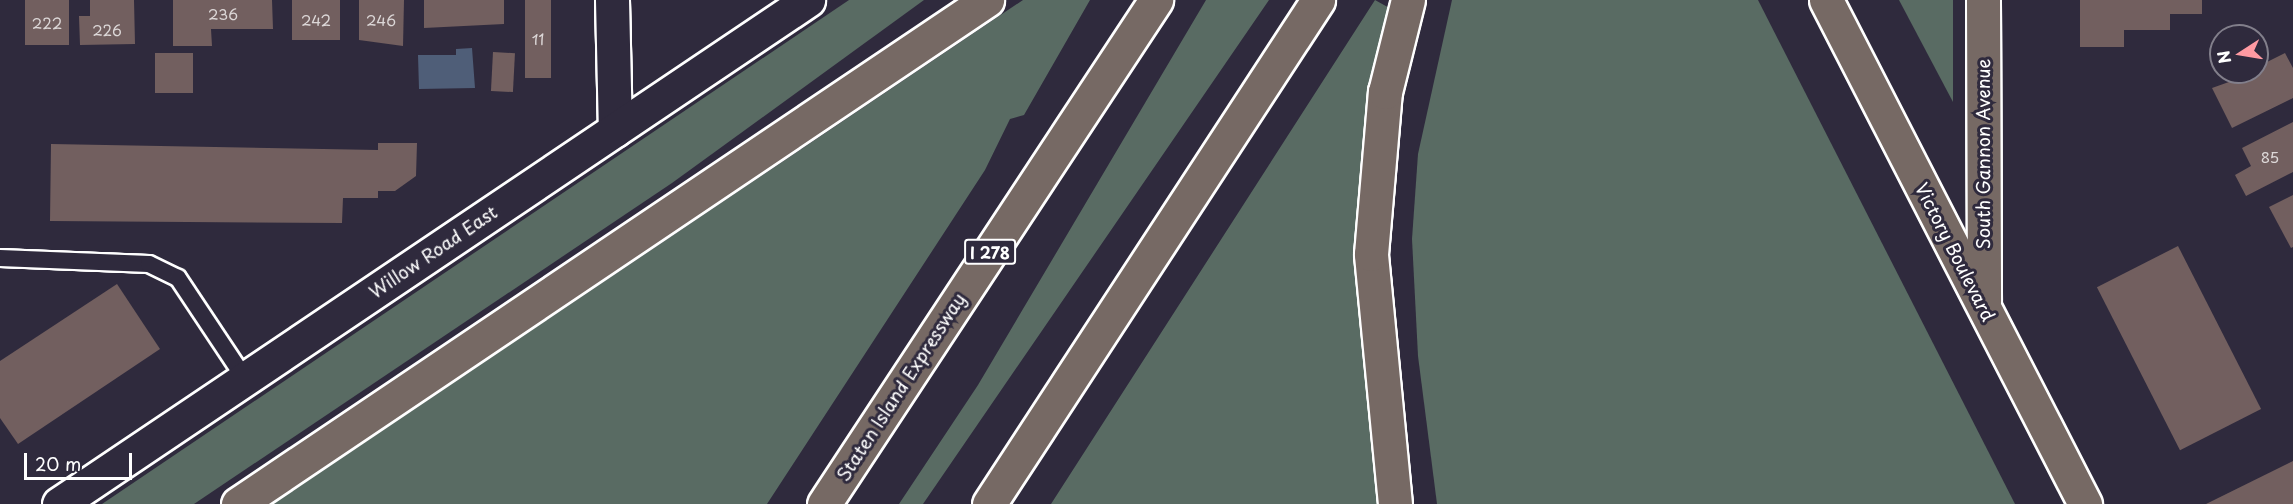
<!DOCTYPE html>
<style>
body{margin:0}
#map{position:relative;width:2293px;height:504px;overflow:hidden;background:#2f2a3d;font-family:"Playpen Sans",sans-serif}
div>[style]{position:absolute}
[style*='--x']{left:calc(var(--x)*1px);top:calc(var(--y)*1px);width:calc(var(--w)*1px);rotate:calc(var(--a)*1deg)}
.green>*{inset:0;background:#596b63}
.water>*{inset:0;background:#4f5e78}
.building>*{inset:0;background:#725f5f;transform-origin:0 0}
.roads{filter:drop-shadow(2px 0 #fff) drop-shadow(-2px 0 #fff) drop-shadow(0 2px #fff) drop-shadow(0 -2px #fff)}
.service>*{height:16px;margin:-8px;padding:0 8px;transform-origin:8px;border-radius:8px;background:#2f2a3d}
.minor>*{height:33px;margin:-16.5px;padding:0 16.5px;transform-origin:16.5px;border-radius:16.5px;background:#2f2a3d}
.secondary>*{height:33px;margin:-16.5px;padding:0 16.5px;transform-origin:16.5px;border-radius:16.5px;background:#2f2a3d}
.primary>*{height:33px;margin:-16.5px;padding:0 16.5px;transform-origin:16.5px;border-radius:16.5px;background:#766964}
.motorway>*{height:33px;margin:-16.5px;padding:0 16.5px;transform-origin:16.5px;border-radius:16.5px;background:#766964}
span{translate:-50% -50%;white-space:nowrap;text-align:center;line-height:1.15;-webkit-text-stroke:6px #2f2a3d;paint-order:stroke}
.number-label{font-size:15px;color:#dcd7d7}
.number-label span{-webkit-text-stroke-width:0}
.shield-label span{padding:2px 4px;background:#2f2a3d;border:2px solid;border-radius:4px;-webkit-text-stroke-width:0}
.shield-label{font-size:16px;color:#fff;font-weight:700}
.street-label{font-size:18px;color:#fff}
.north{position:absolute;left:2209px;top:24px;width:60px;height:60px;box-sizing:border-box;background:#2f2a3d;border:2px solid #827f8b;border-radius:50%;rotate:258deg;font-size:16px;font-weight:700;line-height:24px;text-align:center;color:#fff}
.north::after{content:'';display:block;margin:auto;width:21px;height:27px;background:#ff9aa2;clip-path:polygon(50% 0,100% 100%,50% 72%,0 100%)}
.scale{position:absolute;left:24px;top:453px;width:108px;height:27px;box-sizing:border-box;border:3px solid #fff;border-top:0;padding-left:8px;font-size:18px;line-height:21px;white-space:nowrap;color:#fff;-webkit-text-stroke:4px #2f2a3d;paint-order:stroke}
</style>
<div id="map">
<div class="green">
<div style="clip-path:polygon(849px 0,924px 0,672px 183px,194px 504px,102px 504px)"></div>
<div style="clip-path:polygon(1023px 0,1090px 0,1024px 115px,1010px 119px,985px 170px,767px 504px,273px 504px)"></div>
<div style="clip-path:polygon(1206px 0,1269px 0,923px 504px,899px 504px,978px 385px)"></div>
<div style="clip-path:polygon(1375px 0,1393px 10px,1381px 63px,1386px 504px,1051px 504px)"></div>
<div style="clip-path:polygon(1452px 0,1758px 0,2015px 504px,1437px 504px,1418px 356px,1412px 239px,1418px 154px)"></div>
<div style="clip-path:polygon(1899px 0,1953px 0,1953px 102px)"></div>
</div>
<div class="water">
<div style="clip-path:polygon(472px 48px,475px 88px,419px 89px,418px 55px,456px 55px,456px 49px)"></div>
</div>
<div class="building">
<div style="left:25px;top:0;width:44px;height:45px"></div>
<div style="clip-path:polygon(90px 0,134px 0,135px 44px,80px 45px,79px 16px,90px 16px)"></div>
<div style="clip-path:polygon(173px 0,272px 0,273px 29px,211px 29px,212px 46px,173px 46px)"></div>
<div style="left:292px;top:0;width:48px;height:40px"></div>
<div style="clip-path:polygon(359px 0,404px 0,403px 46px,359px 40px)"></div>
<div style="clip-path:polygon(424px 0,504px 0,504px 24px,424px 28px)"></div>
<div style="left:525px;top:0;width:26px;height:78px"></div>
<div style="clip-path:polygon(2080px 0,2202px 0,2202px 14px,2170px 14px,2170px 30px,2124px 30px,2124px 47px,2080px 47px)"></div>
<div style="left:493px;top:52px;width:22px;height:39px;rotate:3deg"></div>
<div style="left:155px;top:53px;width:38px;height:40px"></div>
<div style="clip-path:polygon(2285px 53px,2293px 68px,2293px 98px,2232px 128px,2212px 88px,2257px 72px,2257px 67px)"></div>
<div style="clip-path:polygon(2293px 122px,2293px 172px,2246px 196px,2235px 175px,2251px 166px,2242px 148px)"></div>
<div style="clip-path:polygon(378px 143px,417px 143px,416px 176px,395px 191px,378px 191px,378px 198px,343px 198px,342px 223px,50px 221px,51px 144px,378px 150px)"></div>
<div style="clip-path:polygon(2293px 195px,2293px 247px,2291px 248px,2269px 207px)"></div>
<div style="left:2178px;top:246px;width:183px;height:91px;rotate:63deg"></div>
<div style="clip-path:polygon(117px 284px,160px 349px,18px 444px,0 418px,0 361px)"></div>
<div style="clip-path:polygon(2293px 461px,2293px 504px,2206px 504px)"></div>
</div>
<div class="roads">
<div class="service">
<div style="--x:0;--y:258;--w:149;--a:2.3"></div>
<div style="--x:149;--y:264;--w:32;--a:26"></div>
<div style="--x:178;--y:278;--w:121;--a:56.4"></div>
</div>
<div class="minor">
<div style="--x:612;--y:0;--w:130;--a:88.7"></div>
</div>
<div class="secondary">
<div style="--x:59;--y:504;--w:903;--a:-33.94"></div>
</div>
<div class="primary">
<div style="--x:1826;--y:0;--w:567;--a:62.8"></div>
<div style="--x:1983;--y:0;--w:302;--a:89.8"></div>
</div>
<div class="motorway">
<div style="--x:238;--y:504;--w:903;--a:-33.94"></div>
<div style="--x:824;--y:504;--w:604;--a:-56.63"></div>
<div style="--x:989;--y:504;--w:602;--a:-56.86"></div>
<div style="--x:1395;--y:504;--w:251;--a:-95.5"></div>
<div style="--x:1371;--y:254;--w:163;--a:-85.1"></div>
<div style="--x:1385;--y:92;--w:95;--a:-76"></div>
</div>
</div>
<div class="number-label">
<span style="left:223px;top:14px">236</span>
<span style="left:316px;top:20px">242</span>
<span style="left:381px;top:20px">246</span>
<span style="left:47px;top:23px">222</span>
<span style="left:107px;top:30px">226</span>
<span style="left:538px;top:39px">11</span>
<span style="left:2270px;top:157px">85</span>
</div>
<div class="shield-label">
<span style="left:990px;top:252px">I 278</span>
</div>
<div class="street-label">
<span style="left:1983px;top:154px;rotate:-90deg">South Gannon Avenue</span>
<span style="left:433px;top:252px;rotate:-34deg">Willow Road East</span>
<span style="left:1955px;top:252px;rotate:63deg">Victory Boulevard</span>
<span style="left:901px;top:387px;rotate:-57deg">Staten Island Expressway</span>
</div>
<div class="north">N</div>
<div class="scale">20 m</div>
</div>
